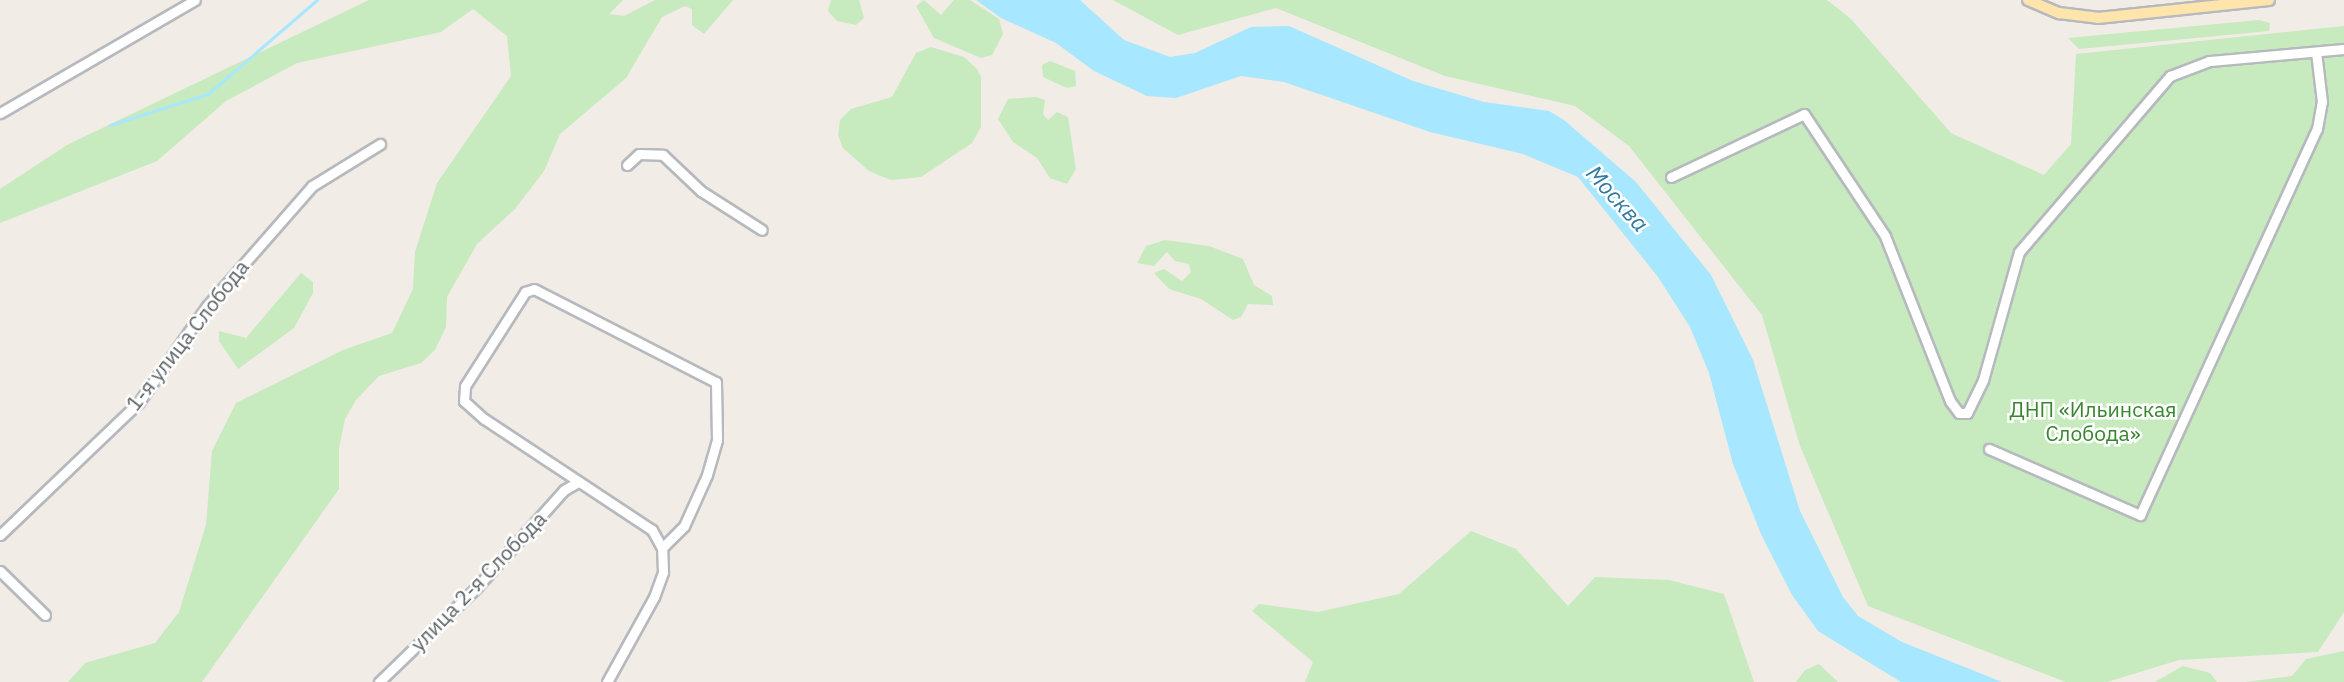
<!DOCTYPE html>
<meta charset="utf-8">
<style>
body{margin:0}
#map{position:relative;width:2344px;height:682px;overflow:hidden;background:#f1ece5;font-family:"IBM Plex Sans",sans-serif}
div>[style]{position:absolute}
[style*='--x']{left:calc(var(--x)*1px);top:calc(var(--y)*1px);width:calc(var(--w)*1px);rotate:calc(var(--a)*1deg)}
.green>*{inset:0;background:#c7eabf}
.water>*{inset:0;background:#a7e7ff}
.stream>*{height:2.5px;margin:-1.25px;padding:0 1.25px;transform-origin:1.25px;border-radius:1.25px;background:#a7e7ff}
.roads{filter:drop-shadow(2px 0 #b6b9bd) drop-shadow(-2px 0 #b6b9bd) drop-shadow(0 2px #b6b9bd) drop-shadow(0 -2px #b6b9bd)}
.minor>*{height:9px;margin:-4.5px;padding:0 4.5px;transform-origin:4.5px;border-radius:4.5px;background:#fff}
.major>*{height:10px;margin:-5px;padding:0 5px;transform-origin:5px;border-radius:5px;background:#ffe4ac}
span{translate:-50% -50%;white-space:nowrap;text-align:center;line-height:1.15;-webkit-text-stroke:5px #fff;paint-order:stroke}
.street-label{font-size:21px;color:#5d6367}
.park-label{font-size:21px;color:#38862d}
.water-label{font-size:23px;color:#317aa0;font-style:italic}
</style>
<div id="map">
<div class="green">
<div style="clip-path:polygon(369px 0,623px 0,609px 14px,624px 16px,655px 0,733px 0,704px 34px,692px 25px,692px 9px,685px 6px,662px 17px,626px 78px,560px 134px,544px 171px,515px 209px,477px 244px,447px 297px,446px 327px,435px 350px,421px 363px,379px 376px,356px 400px,345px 419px,339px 448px,339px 489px,202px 682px,68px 682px,85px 663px,155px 643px,179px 612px,206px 525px,212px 451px,236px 403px,343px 350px,392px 333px,413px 289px,415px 252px,437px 183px,511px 76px,507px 36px,473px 9px,441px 32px,297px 63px,226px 101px,157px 161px,0 223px,0 189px,67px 145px)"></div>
<div style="clip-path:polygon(831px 0,859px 0,864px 18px,856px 25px,837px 21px,828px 11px)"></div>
<div style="clip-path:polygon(924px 0,941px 15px,954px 0,970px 0,999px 19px,1003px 34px,992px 55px,981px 58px,934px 38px,916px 6px)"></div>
<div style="clip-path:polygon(1113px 0,1827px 0,1851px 19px,1951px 133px,2044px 175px,2071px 144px,2076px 54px,2344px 26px,2344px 612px,2318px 652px,2179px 660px,2107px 682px,2066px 682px,1868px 606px,1800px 446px,1762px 315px,1629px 146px,1575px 106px,1445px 76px,1276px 8px,1178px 35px)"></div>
<div style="clip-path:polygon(2259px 20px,2270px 23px,2269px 31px,2079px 49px,2068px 38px)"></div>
<div style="clip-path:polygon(931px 47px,964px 57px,977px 69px,981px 77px,981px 127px,972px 143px,921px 177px,891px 180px,869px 171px,843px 148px,838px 135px,840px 120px,851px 109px,892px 97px,916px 53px)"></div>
<div style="clip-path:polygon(1050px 61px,1075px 71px,1076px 86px,1067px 88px,1043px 77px,1042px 65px)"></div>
<div style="clip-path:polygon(1036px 97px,1045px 100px,1043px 114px,1048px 120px,1057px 112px,1068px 117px,1076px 169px,1067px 184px,1050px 178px,1037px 158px,1013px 142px,998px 119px,1008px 99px)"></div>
<div style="clip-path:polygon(1165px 240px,1209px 246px,1243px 259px,1254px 285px,1272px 296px,1273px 305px,1248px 304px,1241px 317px,1233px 320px,1201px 299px,1169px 289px,1154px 273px,1164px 269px,1182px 281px,1191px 272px,1189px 264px,1175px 261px,1167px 252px,1154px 266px,1137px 263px,1146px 246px)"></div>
<div style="clip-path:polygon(301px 273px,313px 282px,313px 293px,294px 328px,238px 369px,219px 341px,219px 331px,246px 338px)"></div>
<div style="clip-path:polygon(1471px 531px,1516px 549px,1568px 606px,1595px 577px,1669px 580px,1724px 594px,1754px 682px,1305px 682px,1313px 662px,1252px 611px,1259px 604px,1318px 612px,1399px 594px)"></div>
<div style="clip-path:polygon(2344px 651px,2344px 682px,2246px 682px,2292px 676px,2306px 659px)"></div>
<div style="clip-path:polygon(1819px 664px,1838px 682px,1796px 682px,1805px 670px)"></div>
<div style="clip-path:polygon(2183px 666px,2210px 673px,2217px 682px,2155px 682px)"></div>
</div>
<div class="water">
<div style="clip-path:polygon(976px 0,1080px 0,1124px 40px,1170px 57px,1195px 53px,1251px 27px,1289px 26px,1413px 81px,1484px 102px,1549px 111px,1564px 120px,1636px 182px,1711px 275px,1753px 360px,1800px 511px,1843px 597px,1858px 616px,1902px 642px,2002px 682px,1901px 682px,1818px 631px,1792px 595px,1761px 534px,1733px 464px,1709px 373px,1690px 327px,1658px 277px,1578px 177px,1523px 154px,1430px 132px,1284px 82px,1241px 76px,1176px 98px,1147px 96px,1094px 71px,1056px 43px,1001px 18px)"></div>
</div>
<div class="stream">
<div style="--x:110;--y:125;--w:103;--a:-17.6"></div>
<div style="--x:208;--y:94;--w:144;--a:-40.8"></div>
</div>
<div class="roads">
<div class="minor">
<div style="--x:0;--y:113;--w:225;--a:-30.1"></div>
<div style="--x:627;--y:165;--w:16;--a:-43"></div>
<div style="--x:639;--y:154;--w:24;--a:2"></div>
<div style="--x:663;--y:155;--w:52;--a:43.5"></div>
<div style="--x:701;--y:191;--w:72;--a:32.6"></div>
<div style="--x:1671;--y:177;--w:147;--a:-25.3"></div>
<div style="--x:1804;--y:114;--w:146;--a:56.4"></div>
<div style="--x:1885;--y:236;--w:177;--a:68.5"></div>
<div style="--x:1950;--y:401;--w:15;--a:53"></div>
<div style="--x:1959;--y:413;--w:8;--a:0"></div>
<div style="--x:1967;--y:413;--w:37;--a:-64"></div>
<div style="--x:1983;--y:380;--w:133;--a:-74.3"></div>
<div style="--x:2019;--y:252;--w:232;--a:-49.4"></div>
<div style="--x:2170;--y:76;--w:42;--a:-21"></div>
<div style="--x:2209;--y:61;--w:136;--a:-5.1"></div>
<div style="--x:1989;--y:449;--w:165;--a:23.6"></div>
<div style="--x:2140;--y:515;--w:425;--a:-65.4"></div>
<div style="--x:2317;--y:129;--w:27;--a:-80"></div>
<div style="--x:2322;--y:102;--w:50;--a:-96.8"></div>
<div style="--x:0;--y:535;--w:192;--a:-43.7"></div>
<div style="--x:139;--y:402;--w:118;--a:-54.7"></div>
<div style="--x:207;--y:306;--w:159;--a:-48.8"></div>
<div style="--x:312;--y:186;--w:80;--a:-31.7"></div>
<div style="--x:0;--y:571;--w:63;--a:44.4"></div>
<div style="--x:379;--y:682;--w:136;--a:-44.1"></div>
<div style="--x:477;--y:587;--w:130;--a:-48.1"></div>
<div style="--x:564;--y:490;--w:16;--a:-30"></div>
<div style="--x:607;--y:682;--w:97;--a:-61.1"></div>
<div style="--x:654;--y:597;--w:27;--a:-70"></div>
<div style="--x:663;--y:572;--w:24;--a:-92"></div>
<div style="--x:662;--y:548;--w:21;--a:-119"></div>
<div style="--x:652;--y:530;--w:201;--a:-146.5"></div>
<div style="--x:484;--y:419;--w:27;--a:-138"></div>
<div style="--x:464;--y:401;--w:15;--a:-86"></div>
<div style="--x:465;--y:386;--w:112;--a:-57.4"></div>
<div style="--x:525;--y:292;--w:9;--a:-18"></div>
<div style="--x:534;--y:289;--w:204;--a:27.1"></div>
<div style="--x:716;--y:382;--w:58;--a:89"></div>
<div style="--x:717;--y:440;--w:36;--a:106"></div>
<div style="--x:707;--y:475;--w:56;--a:114.3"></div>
<div style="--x:684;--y:526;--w:31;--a:135"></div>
</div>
<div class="major">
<div style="--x:2028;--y:0;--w:34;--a:23"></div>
<div style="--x:2059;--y:13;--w:39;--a:7"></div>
<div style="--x:2098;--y:18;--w:172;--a:-6"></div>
</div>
</div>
<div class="street-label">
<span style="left:187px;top:335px;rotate:-52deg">1-я улица Слобода</span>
<span style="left:478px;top:581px;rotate:-46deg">улица 2-я Слобода</span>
</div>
<div class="park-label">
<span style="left:2093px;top:421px">ДНП «Ильинская<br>Слобода»</span>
</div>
<div class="water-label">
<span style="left:1618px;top:198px;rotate:48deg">Москва</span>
</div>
</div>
